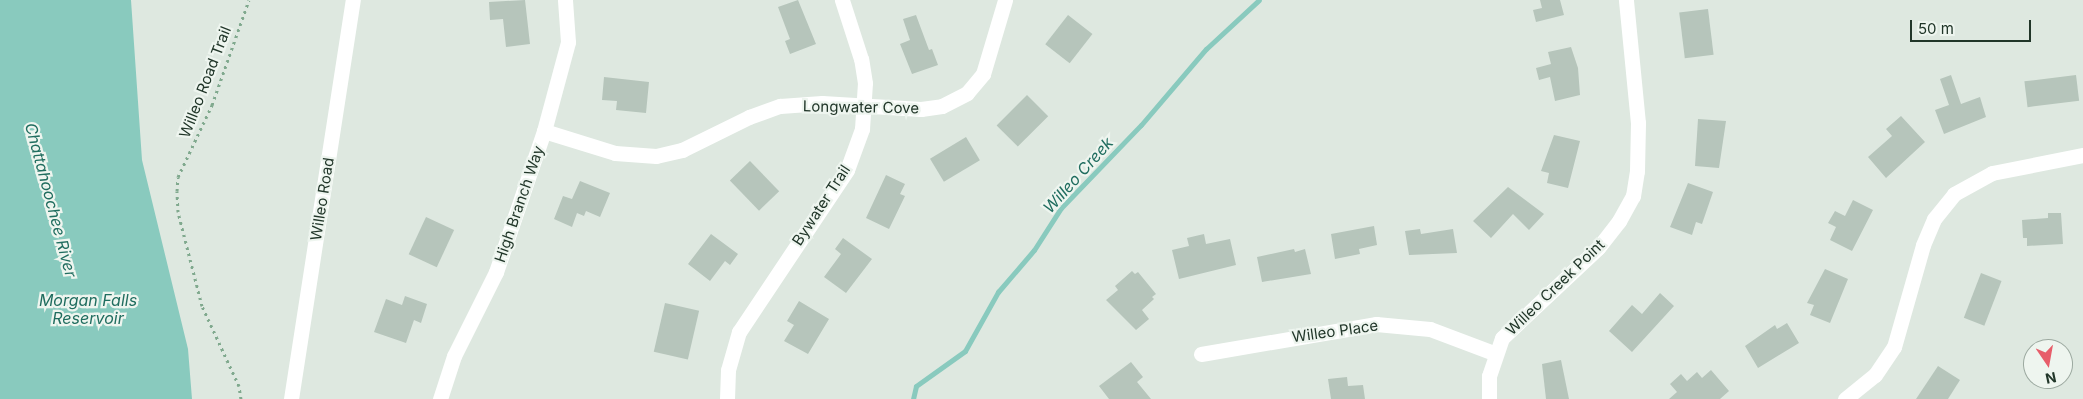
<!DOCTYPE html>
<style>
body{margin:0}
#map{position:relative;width:2083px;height:399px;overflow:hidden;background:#dee8e0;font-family:Inter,sans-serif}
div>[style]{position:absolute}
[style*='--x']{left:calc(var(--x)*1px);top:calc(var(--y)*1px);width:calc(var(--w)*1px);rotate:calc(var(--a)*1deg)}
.water>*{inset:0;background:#89cabe}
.stream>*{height:5px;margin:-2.5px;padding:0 2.5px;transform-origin:2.5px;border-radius:2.5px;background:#89cabe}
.building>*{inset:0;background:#b6c5bb;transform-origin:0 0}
.path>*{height:3px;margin-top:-1.5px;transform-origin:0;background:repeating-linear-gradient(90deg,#80a98e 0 2.5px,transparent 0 6.5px)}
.minor>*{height:15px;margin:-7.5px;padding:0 7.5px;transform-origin:7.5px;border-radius:7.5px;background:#fff}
.tertiary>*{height:15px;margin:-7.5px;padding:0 7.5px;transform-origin:7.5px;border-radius:7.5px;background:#fff}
span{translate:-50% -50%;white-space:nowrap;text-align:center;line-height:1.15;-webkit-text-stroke:4.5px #eef5ef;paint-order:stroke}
.street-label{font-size:15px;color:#213629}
.water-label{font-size:16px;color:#206d5f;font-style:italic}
.north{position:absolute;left:2023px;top:339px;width:50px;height:50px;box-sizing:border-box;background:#eef5ef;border:1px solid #9ca9a0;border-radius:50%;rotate:168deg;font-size:14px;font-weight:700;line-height:20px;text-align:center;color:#213629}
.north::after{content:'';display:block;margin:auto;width:18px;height:22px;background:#e75d6a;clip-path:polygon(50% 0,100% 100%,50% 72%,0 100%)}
.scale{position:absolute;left:1910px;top:20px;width:121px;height:22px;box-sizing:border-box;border:2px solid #213629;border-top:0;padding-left:6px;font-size:15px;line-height:18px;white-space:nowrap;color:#213629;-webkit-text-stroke:4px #eef5ef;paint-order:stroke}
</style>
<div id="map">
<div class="water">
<div style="clip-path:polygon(0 0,131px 0,142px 160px,188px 349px,192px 399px,0 399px)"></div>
</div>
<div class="stream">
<div style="--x:913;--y:399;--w:13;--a:-77"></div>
<div style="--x:916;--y:386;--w:60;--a:-35.5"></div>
<div style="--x:965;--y:351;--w:68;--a:-60.8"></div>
<div style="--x:998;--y:292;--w:55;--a:-49.4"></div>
<div style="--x:1034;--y:250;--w:50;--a:-57.3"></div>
<div style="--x:1061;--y:208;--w:115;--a:-46.1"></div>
<div style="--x:1141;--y:125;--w:100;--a:-49.5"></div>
<div style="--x:1206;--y:49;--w:72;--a:-42.8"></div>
</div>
<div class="building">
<div style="clip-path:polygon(525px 0,530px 44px,506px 47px,503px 19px,490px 20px,489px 2px)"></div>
<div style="clip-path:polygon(798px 0,816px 44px,790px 54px,785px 41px,790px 39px,778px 7px)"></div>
<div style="clip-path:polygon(1540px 0,1560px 0,1564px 15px,1536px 22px,1533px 10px,1542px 8px)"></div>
<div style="left:1708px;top:9px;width:46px;height:29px;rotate:83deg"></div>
<div style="clip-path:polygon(916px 15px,929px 50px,932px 49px,938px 65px,912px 74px,900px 44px,910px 40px,903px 19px)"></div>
<div style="left:1068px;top:15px;width:31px;height:37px;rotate:38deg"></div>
<div style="clip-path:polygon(1571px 47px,1578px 68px,1580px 95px,1555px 101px,1550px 77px,1539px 80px,1536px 68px,1551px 64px,1548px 52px)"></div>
<div style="clip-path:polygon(1951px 75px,1961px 104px,1980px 97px,1986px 117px,1944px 134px,1935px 110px,1949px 105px,1940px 79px)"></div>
<div style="left:2076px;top:75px;width:26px;height:52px;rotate:83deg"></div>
<div style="clip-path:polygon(604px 77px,649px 82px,646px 113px,616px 110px,617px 101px,602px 100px)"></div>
<div style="left:1027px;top:95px;width:30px;height:43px;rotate:45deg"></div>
<div style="clip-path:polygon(1901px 116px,1925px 142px,1886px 178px,1868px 157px,1892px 136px,1886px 129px)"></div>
<div style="clip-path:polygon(1698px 119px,1726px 121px,1719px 168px,1695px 166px)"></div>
<div style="clip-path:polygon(1554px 135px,1580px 141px,1568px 188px,1547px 183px,1549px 173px,1541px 171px)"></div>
<div style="left:966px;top:137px;width:27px;height:42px;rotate:59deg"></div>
<div style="left:750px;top:161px;width:42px;height:28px;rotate:46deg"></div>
<div style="clip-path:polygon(886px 175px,905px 184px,900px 194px,905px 196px,889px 229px,866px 218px)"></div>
<div style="clip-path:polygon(580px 181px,610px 193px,600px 217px,586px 211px,584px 216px,577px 213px,572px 227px,554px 219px,563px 196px,572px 199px)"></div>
<div style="clip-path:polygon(1688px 183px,1713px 192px,1702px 224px,1696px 222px,1692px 235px,1670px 227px)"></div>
<div style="clip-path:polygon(1508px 187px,1544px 214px,1529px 230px,1513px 214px,1491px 238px,1473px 221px)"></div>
<div style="clip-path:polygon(1853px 200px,1873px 210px,1852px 251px,1830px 240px,1836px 227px,1828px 223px,1835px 211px,1845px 216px)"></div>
<div style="clip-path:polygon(2048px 213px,2061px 213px,2063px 244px,2027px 246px,2027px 238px,2023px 238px,2022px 220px,2048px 218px)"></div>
<div style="left:426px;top:217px;width:31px;height:41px;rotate:25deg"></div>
<div style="clip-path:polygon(1374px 226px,1377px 245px,1359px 249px,1360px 254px,1335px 259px,1331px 234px)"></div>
<div style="clip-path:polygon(1420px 229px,1421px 234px,1453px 229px,1457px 253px,1409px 255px,1405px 231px)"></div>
<div style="clip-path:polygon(711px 234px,738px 254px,730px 265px,725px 261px,710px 281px,688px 264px)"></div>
<div style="clip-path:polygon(1204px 234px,1206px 244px,1230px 239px,1236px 265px,1179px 279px,1172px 250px,1189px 246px,1187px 238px)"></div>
<div style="clip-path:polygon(843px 238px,872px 259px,846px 293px,824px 277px,841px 254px,835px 249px)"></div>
<div style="clip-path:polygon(1294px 249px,1295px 252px,1305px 249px,1311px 274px,1262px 282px,1257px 257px)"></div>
<div style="clip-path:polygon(1825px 269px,1848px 279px,1830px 323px,1810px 315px,1814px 305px,1807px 303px)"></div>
<div style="clip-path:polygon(1132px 271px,1135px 274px,1138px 272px,1156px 294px,1152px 297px,1154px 299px,1142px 310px,1149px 319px,1136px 330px,1106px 300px,1118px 290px,1115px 286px)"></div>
<div style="left:1981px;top:273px;width:22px;height:48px;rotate:21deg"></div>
<div style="clip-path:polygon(1660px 293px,1674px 306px,1632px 352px,1609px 331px,1632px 305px,1642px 314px)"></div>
<div style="clip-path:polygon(405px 296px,427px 304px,421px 323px,414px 320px,406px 343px,374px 332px,386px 299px,402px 305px)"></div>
<div style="clip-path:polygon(799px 301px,829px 319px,808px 354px,784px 341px,794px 325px,787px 321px)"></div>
<div style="left:665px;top:303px;width:35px;height:50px;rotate:13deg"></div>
<div style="clip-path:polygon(1787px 323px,1799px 343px,1758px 368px,1745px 346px,1775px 325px,1777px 329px)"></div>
<div style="clip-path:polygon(1561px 360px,1569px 399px,1546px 399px,1542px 364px)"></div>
<div style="clip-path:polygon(1131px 362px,1143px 377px,1137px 382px,1151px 399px,1109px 399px,1099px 386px)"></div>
<div style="clip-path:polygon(1938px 366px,1960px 380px,1948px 399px,1916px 399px)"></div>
<div style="clip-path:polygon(1711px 370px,1729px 391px,1720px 399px,1669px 399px,1677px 392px,1670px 384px,1681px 374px,1687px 381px,1697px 372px,1702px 378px)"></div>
<div style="clip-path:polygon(1347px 377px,1348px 386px,1363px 385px,1365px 399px,1331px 399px,1328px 379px)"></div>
</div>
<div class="path">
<div style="--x:241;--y:399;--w:13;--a:-99"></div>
<div style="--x:239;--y:386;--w:88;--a:-114.8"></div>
<div style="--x:202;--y:306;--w:97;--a:-104.3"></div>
<div style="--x:178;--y:212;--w:21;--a:-93"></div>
<div style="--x:177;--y:191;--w:14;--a:-86"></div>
<div style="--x:178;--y:177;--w:80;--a:-64.7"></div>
<div style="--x:212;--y:105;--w:111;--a:-70.6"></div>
</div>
<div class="minor">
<div style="--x:544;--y:131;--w:74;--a:17.2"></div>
<div style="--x:615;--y:153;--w:41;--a:4.2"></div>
<div style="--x:656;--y:156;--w:27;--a:-13"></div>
<div style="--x:682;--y:150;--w:75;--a:-26.2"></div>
<div style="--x:749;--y:117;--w:33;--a:-20"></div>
<div style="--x:780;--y:106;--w:42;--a:-4.1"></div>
<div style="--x:822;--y:103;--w:99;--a:3.5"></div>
<div style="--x:921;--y:109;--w:21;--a:-8"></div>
<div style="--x:942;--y:106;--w:28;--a:-27"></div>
<div style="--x:967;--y:93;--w:25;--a:-50"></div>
<div style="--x:983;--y:74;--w:77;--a:-73.4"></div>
<div style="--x:1201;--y:354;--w:178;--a:-9.7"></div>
<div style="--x:1376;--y:324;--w:54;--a:5.3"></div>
<div style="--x:1430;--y:329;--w:68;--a:20.6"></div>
<div style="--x:440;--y:399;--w:45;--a:-72"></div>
<div style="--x:454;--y:356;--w:94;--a:-63.4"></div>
<div style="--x:496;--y:272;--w:149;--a:-71.2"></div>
<div style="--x:544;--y:131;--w:92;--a:-74.9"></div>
<div style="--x:568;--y:42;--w:42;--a:-94.1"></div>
<div style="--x:727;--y:399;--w:29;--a:-88"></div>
<div style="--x:728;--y:370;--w:40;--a:-74"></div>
<div style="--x:739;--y:332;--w:195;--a:-56.3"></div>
<div style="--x:847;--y:170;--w:44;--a:-69.9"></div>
<div style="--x:862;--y:129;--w:46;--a:-86.3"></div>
<div style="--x:865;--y:83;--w:24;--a:-99"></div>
<div style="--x:861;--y:59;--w:62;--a:-107.9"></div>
<div style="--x:1489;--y:399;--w:23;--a:-90"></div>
<div style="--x:1489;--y:376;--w:40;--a:-71.1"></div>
<div style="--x:1502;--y:338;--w:132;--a:-43.2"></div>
<div style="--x:1598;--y:248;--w:34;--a:-52"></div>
<div style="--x:1619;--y:221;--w:29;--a:-61"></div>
<div style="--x:1633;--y:196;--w:25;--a:-81"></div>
<div style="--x:1637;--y:171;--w:48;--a:-88.8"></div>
<div style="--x:1638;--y:123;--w:124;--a:-95.6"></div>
<div style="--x:1845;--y:399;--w:38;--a:-39"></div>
<div style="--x:1875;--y:375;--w:34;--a:-56"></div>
<div style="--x:1894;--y:347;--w:106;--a:-74.1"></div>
<div style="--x:1923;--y:245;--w:28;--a:-67"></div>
<div style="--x:1934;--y:219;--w:32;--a:-51"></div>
<div style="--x:1954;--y:194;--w:43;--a:-28.9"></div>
<div style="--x:1992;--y:173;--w:93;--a:-11.2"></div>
</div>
<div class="tertiary">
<div style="--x:291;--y:399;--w:404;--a:-81.2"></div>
</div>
<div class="street-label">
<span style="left:205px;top:82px;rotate:-69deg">Willeo Road Trail</span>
<span style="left:861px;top:107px;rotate:1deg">Longwater Cove</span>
<span style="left:322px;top:199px;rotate:-81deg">Willeo Road</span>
<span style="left:519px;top:204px;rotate:-71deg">High Branch Way</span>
<span style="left:821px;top:205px;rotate:-57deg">Bywater Trail</span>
<span style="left:1555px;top:287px;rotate:-44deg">Willeo Creek Point</span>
<span style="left:1335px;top:331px;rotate:-8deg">Willeo Place</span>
</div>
<div class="water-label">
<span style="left:1078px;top:175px;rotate:-48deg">Willeo Creek</span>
<span style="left:51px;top:200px;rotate:75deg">Chattahoochee River</span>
<span style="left:88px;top:309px">Morgan Falls<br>Reservoir</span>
</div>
<div class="north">N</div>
<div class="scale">50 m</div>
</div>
